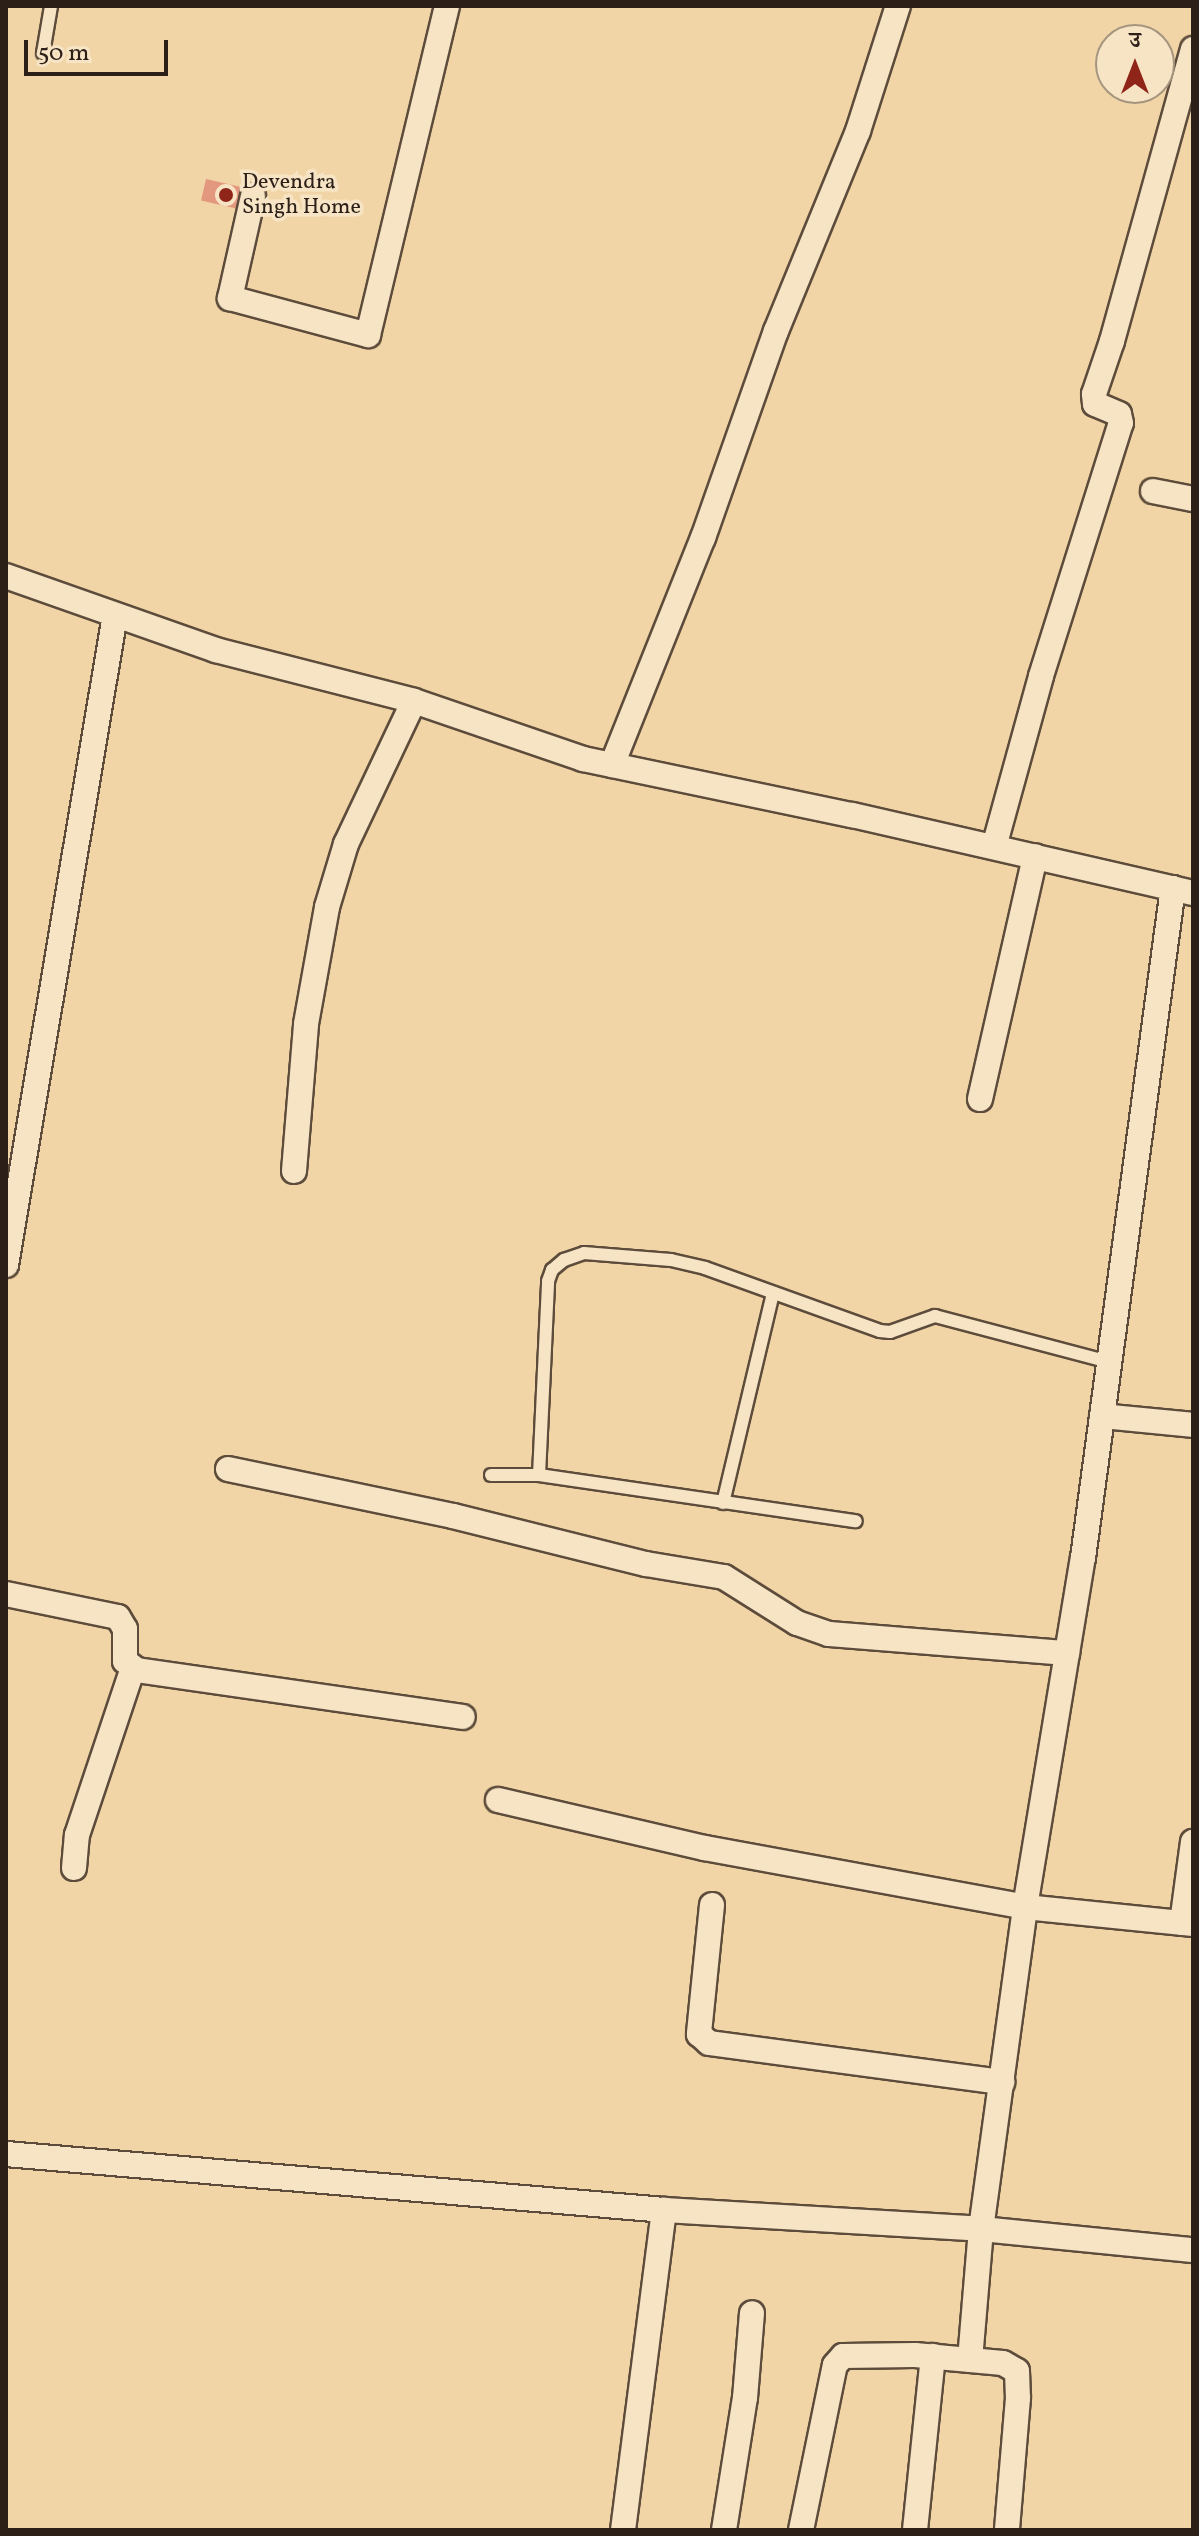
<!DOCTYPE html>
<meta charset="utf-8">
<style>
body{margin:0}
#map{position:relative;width:1199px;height:2536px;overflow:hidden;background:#f2d5a6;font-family:Vollkorn,"Noto Serif Devanagari",serif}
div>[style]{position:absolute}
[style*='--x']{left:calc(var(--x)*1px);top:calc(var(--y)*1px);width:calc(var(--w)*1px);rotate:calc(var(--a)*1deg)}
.building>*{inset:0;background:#e3977e;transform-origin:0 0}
.roads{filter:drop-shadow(2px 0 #5d4c3b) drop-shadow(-2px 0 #5d4c3b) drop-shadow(0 2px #5d4c3b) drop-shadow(0 -2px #5d4c3b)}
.service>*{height:12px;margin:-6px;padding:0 6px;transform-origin:6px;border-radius:6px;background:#f7e4c5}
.minor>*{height:24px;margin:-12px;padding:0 12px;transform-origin:12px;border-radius:12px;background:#f7e4c5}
.dots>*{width:22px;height:22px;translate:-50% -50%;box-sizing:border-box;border:4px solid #f7e4c5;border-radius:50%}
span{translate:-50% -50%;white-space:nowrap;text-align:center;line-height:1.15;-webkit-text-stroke:7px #f7e4c5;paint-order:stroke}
.poi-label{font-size:22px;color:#2b1f17}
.left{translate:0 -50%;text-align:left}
.frame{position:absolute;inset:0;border:8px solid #2b1f17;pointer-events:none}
.north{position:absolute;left:1095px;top:24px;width:80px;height:80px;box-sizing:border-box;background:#f7e4c5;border:2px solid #a5957f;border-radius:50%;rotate:0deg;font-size:22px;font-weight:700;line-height:32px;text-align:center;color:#2b1f17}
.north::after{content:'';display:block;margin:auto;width:28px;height:36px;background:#8f2418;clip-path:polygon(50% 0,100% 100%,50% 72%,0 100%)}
.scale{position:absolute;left:24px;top:40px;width:144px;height:36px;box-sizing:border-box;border:4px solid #2b1f17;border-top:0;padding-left:10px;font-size:24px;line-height:28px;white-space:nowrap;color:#2b1f17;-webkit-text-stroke:6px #f7e4c5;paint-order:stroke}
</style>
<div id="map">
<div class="building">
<div style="left:206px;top:179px;width:36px;height:22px;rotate:13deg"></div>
</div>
<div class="roads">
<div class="service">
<div style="--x:43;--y:53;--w:48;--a:-80.3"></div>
<div style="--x:491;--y:1475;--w:48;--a:0"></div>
<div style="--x:539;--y:1475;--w:320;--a:8.3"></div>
<div style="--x:539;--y:1475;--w:194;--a:-87.3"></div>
<div style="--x:548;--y:1281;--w:12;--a:-70"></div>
<div style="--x:552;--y:1270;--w:16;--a:-40"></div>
<div style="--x:564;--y:1260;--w:21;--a:-19"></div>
<div style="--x:584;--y:1253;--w:87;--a:4.6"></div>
<div style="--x:671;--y:1260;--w:35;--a:13"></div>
<div style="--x:705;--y:1268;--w:186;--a:19.8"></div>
<div style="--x:880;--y:1331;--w:10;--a:6"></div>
<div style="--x:890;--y:1332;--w:48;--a:-19.6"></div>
<div style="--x:935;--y:1316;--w:180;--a:14.8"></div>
<div style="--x:723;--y:1503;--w:216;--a:-76.6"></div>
</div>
<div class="minor">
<div style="--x:253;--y:196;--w:105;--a:102.7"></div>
<div style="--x:230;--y:298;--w:143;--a:15"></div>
<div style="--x:368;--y:335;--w:338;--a:-76.5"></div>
<div style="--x:1153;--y:491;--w:41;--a:11.3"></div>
<div style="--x:6;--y:576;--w:223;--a:19.4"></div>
<div style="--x:216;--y:650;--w:204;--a:14.4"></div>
<div style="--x:414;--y:701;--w:179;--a:18.9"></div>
<div style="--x:583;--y:759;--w:275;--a:11.8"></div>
<div style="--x:852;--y:815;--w:350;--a:12.9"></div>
<div style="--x:612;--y:765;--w:245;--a:-68.2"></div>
<div style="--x:703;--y:538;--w:219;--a:-70.6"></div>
<div style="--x:776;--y:331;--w:216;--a:-67.7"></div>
<div style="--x:858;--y:131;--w:131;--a:-72.3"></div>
<div style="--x:994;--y:847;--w:177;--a:-74.6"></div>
<div style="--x:1041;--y:676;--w:265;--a:-72.5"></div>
<div style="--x:1121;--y:423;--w:9;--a:-103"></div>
<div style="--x:1119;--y:414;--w:26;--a:-157"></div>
<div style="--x:1095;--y:404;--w:10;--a:-96"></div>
<div style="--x:1094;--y:394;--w:56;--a:-71.2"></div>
<div style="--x:1112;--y:341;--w:303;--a:-74.5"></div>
<div style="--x:980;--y:1099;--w:249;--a:-77.2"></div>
<div style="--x:294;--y:1171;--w:147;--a:-85.3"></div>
<div style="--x:306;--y:1024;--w:119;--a:-79.8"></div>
<div style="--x:327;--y:907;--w:66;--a:-73.2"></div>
<div style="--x:346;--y:844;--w:158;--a:-64.6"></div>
<div style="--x:6;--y:1265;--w:659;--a:-80.48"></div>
<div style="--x:1102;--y:1416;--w:91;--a:5.6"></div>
<div style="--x:228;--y:1469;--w:230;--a:11.8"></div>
<div style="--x:453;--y:1516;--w:199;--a:14"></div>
<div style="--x:646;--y:1564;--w:79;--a:9.5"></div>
<div style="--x:724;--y:1577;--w:86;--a:32.2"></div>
<div style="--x:797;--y:1623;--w:34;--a:19"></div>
<div style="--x:829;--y:1634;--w:239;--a:4.6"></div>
<div style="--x:6;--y:1594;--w:114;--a:11.6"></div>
<div style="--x:118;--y:1617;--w:14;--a:60"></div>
<div style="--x:125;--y:1629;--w:32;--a:90"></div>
<div style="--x:125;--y:1661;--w:15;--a:37"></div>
<div style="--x:137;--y:1670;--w:329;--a:8.2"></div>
<div style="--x:498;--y:1800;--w:212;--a:13.1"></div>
<div style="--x:705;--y:1848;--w:325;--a:10.4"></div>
<div style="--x:1025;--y:1907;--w:169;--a:5.8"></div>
<div style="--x:74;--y:1868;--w:33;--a:-85"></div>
<div style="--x:77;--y:1835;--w:176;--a:-71.5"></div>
<div style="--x:712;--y:1905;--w:130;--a:95.8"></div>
<div style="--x:699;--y:2034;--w:13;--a:42"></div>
<div style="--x:709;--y:2043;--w:296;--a:7.6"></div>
<div style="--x:1182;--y:1923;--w:82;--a:-82.3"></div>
<div style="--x:6;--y:2154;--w:660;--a:4.86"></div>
<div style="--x:664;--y:2210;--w:318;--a:3.4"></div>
<div style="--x:981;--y:2229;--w:325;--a:-82.2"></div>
<div style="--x:1025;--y:1907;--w:354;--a:-80.6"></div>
<div style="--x:1083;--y:1558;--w:676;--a:-82.35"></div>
<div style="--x:970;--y:2360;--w:131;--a:-85.2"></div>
<div style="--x:981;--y:2229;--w:213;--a:5.7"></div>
<div style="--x:623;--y:2530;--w:323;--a:-82.7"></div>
<div style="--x:724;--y:2530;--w:134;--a:-81"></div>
<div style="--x:745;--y:2398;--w:85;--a:-85.3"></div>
<div style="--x:801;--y:2530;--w:168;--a:-78.4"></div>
<div style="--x:835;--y:2365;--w:12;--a:-48"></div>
<div style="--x:843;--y:2356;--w:72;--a:-0.8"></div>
<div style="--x:915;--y:2355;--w:88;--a:5.2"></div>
<div style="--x:1003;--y:2363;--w:16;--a:30"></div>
<div style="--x:1017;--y:2371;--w:27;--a:88"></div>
<div style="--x:1018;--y:2398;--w:132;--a:94.8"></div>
<div style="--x:915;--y:2530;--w:175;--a:-84.1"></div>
</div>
</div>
<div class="dots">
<div style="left:226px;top:195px;background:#8f2418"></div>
</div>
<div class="poi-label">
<span class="left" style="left:242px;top:195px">Devendra<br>Singh Home</span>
</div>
<div class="frame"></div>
<div class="north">उ</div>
<div class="scale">50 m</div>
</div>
